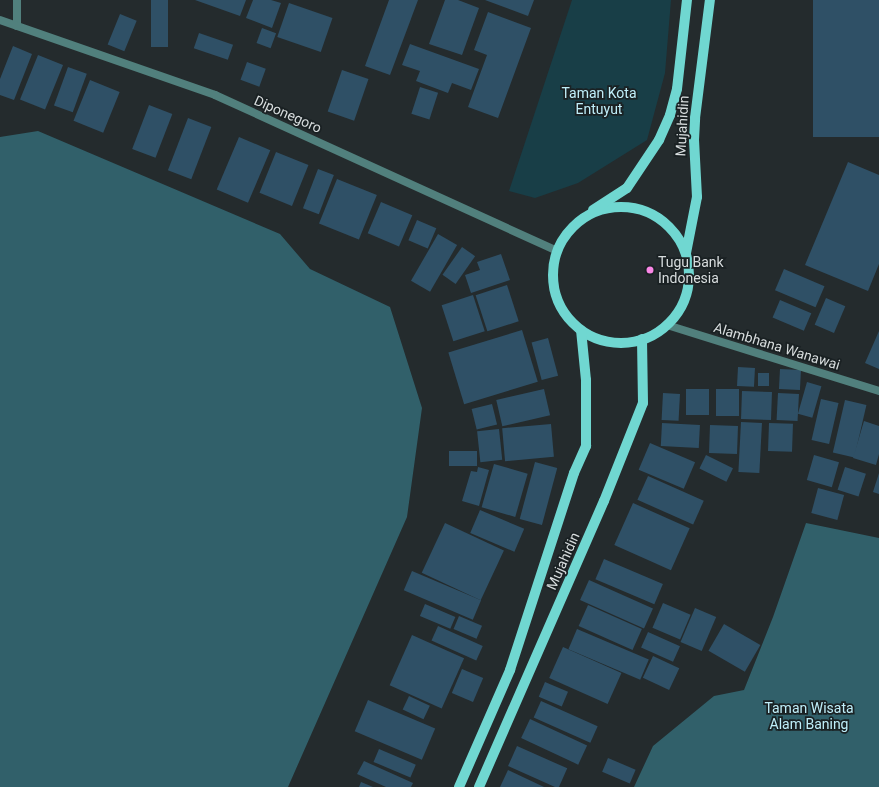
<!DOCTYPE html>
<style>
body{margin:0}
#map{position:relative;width:879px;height:787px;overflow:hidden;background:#242b2d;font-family:Roboto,sans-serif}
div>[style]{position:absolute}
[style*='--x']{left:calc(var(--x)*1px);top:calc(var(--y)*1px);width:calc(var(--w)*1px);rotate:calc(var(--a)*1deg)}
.green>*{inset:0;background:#183e47}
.forest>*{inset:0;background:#31606a}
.building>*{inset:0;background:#2f5066;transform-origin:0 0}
.minor>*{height:8px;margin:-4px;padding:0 4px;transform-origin:4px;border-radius:4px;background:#51807d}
.tertiary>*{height:8px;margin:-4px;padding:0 4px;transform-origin:4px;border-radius:4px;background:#51807d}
.primary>*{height:10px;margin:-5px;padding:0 5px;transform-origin:5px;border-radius:5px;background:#70d7d1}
.primary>.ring{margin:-5px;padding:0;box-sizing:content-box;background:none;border:10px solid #70d7d1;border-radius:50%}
.dots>*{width:11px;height:11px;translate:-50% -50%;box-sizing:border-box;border:2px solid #1a2123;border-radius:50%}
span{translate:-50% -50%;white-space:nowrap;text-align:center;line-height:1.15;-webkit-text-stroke:3.5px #1a2123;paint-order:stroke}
.park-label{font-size:14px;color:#bfeef9}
.street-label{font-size:14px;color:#d8ddde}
.poi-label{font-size:14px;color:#d8ddde}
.left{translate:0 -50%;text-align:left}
</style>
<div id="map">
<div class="green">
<div style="clip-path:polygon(572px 0,671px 0,665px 73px,647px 140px,578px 183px,535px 198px,509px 191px)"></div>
</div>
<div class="forest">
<div style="clip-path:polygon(38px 131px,280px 234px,310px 269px,390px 307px,422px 408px,407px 517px,288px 787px,0 787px,0 137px)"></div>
<div style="clip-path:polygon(806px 523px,879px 538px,879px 787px,634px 787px,653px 746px,714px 696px,744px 690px,773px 617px)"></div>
</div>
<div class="building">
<div style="left:151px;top:0;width:17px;height:47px"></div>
<div style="clip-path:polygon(195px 0,246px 0,240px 16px)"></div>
<div style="clip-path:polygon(253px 0,271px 0,281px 3px,272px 28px,246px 18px)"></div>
<div style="clip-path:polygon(389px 0,418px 0,390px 75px,365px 66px)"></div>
<div style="clip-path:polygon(445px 0,458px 0,479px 8px,462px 55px,429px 44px)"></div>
<div style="clip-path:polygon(485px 0,534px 0,528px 16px)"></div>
<div style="left:813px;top:0;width:66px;height:137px"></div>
<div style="left:289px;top:3px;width:46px;height:36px;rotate:19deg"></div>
<div style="clip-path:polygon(488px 12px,531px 28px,498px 118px,468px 107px,487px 55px,474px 50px)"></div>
<div style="left:120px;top:14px;width:18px;height:33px;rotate:22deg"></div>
<div style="left:262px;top:28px;width:15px;height:16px;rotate:20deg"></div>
<div style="left:199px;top:33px;width:36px;height:16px;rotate:19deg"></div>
<div style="clip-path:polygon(410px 44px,479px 69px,471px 90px,452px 83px,448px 93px,416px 81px,420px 71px,402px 65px)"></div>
<div style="clip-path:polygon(13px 46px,32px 54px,14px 100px,0 95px,0 79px)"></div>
<div style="left:38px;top:55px;width:27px;height:48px;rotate:22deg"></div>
<div style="left:247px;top:62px;width:20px;height:19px;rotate:20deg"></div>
<div style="left:68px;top:67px;width:20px;height:41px;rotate:20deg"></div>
<div style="left:342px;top:70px;width:28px;height:44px;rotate:19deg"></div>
<div style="left:90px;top:80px;width:32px;height:44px;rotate:22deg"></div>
<div style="left:420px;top:87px;width:19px;height:28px;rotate:18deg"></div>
<div style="left:149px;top:105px;width:25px;height:47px;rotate:21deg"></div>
<div style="left:188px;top:118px;width:25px;height:56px;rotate:21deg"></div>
<div style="left:239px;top:137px;width:34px;height:57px;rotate:23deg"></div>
<div style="left:276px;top:152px;width:35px;height:44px;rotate:22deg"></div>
<div style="clip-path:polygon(848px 162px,879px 175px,879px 264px,868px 291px,805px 265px)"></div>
<div style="left:318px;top:169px;width:17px;height:42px;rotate:21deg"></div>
<div style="left:337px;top:179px;width:43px;height:48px;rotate:22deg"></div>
<div style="left:381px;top:202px;width:34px;height:34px;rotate:23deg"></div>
<div style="left:417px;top:220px;width:21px;height:22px;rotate:23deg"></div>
<div style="left:438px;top:234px;width:22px;height:54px;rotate:30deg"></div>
<div style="left:462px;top:247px;width:16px;height:34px;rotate:35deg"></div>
<div style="clip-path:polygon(501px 254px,510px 280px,471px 293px,465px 275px,480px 270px,477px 262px)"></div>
<div style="left:784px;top:269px;width:44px;height:23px;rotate:23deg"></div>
<div style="left:507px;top:285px;width:38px;height:33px;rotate:72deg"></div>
<div style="left:473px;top:295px;width:38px;height:33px;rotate:72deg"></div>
<div style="left:826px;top:298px;width:21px;height:29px;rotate:23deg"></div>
<div style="left:780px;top:300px;width:34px;height:19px;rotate:23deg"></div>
<div style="left:522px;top:330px;width:54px;height:77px;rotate:73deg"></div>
<div style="clip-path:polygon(879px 331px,879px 369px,865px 363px)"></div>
<div style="left:548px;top:338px;width:39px;height:17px;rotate:75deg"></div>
<div style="left:738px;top:367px;width:17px;height:19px;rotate:3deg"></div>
<div style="left:780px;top:369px;width:21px;height:20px;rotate:3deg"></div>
<div style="left:758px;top:373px;width:11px;height:13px"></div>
<div style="left:807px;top:382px;width:15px;height:33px;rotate:16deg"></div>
<div style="left:544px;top:389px;width:27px;height:49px;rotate:77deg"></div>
<div style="left:686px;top:389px;width:23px;height:26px"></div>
<div style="left:716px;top:389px;width:23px;height:27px"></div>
<div style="left:742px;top:391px;width:30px;height:28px;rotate:2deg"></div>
<div style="left:663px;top:393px;width:17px;height:27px;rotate:3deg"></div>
<div style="left:778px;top:393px;width:21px;height:27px;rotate:3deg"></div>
<div style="left:821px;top:399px;width:18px;height:42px;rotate:13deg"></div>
<div style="left:845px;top:400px;width:22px;height:54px;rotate:13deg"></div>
<div style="left:492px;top:404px;width:21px;height:21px;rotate:76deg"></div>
<div style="clip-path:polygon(864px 421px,879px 426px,879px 454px,876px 465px,853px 458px)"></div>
<div style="left:741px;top:422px;width:21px;height:50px;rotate:3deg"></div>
<div style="left:662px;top:423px;width:38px;height:23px;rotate:3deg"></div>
<div style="left:769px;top:423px;width:24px;height:28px;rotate:2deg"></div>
<div style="left:551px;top:424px;width:33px;height:49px;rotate:85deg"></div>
<div style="left:710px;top:425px;width:28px;height:28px;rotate:2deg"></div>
<div style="left:499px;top:429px;width:31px;height:22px;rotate:84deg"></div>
<div style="left:650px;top:443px;width:49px;height:29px;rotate:23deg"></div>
<div style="left:477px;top:451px;width:15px;height:28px;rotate:90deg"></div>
<div style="left:706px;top:455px;width:30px;height:15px;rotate:26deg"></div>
<div style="left:814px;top:455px;width:26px;height:26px;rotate:16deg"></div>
<div style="left:535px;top:462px;width:23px;height:59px;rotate:15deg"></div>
<div style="left:494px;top:464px;width:35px;height:45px;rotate:16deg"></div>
<div style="clip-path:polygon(478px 467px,489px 470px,479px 506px,462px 501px,471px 471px,477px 472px)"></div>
<div style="left:845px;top:467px;width:22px;height:24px;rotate:18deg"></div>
<div style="clip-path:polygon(879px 473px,879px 494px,873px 492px)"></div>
<div style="left:648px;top:476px;width:61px;height:26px;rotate:24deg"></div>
<div style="left:818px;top:488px;width:27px;height:26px;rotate:15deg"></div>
<div style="left:633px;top:503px;width:62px;height:46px;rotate:24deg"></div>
<div style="left:480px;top:510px;width:48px;height:25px;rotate:23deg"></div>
<div style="left:445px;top:523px;width:65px;height:55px;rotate:25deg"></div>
<div style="left:604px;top:559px;width:64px;height:22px;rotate:23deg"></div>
<div style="left:412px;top:571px;width:75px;height:21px;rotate:23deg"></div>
<div style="left:589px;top:580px;width:70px;height:22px;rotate:24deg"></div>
<div style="left:663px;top:603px;width:30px;height:27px;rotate:23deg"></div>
<div style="left:425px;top:604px;width:33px;height:13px;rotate:23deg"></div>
<div style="left:588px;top:605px;width:59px;height:23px;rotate:24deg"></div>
<div style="left:695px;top:608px;width:23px;height:37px;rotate:23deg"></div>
<div style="left:459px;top:616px;width:25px;height:14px;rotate:23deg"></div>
<div style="left:724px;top:624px;width:42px;height:31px;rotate:30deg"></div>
<div style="left:438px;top:626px;width:49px;height:16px;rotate:24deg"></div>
<div style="left:577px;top:629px;width:78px;height:22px;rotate:23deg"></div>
<div style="left:648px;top:632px;width:35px;height:17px;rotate:24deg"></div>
<div style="left:412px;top:635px;width:57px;height:55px;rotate:24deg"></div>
<div style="left:563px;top:647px;width:64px;height:34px;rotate:24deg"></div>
<div style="left:653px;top:656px;width:29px;height:24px;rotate:25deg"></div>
<div style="left:462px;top:669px;width:23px;height:26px;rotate:23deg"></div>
<div style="left:545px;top:682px;width:25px;height:16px;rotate:23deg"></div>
<div style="left:409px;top:696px;width:23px;height:15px;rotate:25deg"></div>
<div style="left:368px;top:700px;width:73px;height:34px;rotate:23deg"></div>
<div style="left:541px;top:701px;width:62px;height:18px;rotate:24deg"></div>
<div style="left:530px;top:719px;width:63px;height:21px;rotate:25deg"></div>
<div style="left:517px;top:746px;width:55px;height:22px;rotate:24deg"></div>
<div style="left:379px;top:749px;width:40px;height:14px;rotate:23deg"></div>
<div style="left:608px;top:758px;width:30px;height:15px;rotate:23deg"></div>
<div style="clip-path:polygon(364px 761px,413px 783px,411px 787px,386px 787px,357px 774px)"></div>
<div style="clip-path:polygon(508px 770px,544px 787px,500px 787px)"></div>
<div style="clip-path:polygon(361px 782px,373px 787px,359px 787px)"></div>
</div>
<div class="minor">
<div style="--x:17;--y:0;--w:26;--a:90"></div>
</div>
<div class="tertiary">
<div style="--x:0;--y:20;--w:228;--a:19.2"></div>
<div style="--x:215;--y:95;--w:376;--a:24.5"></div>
<div style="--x:667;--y:325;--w:222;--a:17.3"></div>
</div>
<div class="primary">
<div class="ring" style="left:553px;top:207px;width:126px;height:126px"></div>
<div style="--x:593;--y:210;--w:40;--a:-32.9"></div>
<div style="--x:627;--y:188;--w:58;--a:-56.3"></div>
<div style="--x:659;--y:140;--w:27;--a:-66"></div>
<div style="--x:670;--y:115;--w:27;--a:-75"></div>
<div style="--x:677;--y:89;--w:90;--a:-83.6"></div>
<div style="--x:686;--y:253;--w:57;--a:-78.9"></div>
<div style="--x:697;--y:197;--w:57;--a:-93"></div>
<div style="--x:694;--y:140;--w:22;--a:-87"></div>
<div style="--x:695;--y:118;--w:119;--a:-82.8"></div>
<div style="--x:459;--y:787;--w:128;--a:-66.4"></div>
<div style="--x:510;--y:670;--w:207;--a:-72"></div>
<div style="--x:574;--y:473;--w:30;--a:-66"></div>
<div style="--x:586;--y:446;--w:66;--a:-90"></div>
<div style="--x:586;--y:380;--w:50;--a:-95.7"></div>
<div style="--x:479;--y:787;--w:312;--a:-66.4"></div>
<div style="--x:604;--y:501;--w:105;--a:-68.3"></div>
<div style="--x:643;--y:403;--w:64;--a:-90.9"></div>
</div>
<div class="dots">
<div style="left:650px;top:270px;background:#fa87e6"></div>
</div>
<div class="park-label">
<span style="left:599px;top:101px">Taman Kota<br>Entuyut</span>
<span style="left:809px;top:716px">Taman Wisata<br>Alam Baning</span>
</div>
<div class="street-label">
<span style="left:288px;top:114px;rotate:24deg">Diponegoro</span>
<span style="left:682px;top:126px;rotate:-87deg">Mujahidin</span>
<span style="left:777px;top:346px;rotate:17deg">Alambhana Wanawai</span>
<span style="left:563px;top:561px;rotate:-66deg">Mujahidin</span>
</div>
<div class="poi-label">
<span class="left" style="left:658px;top:270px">Tugu Bank<br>Indonesia</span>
</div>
</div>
